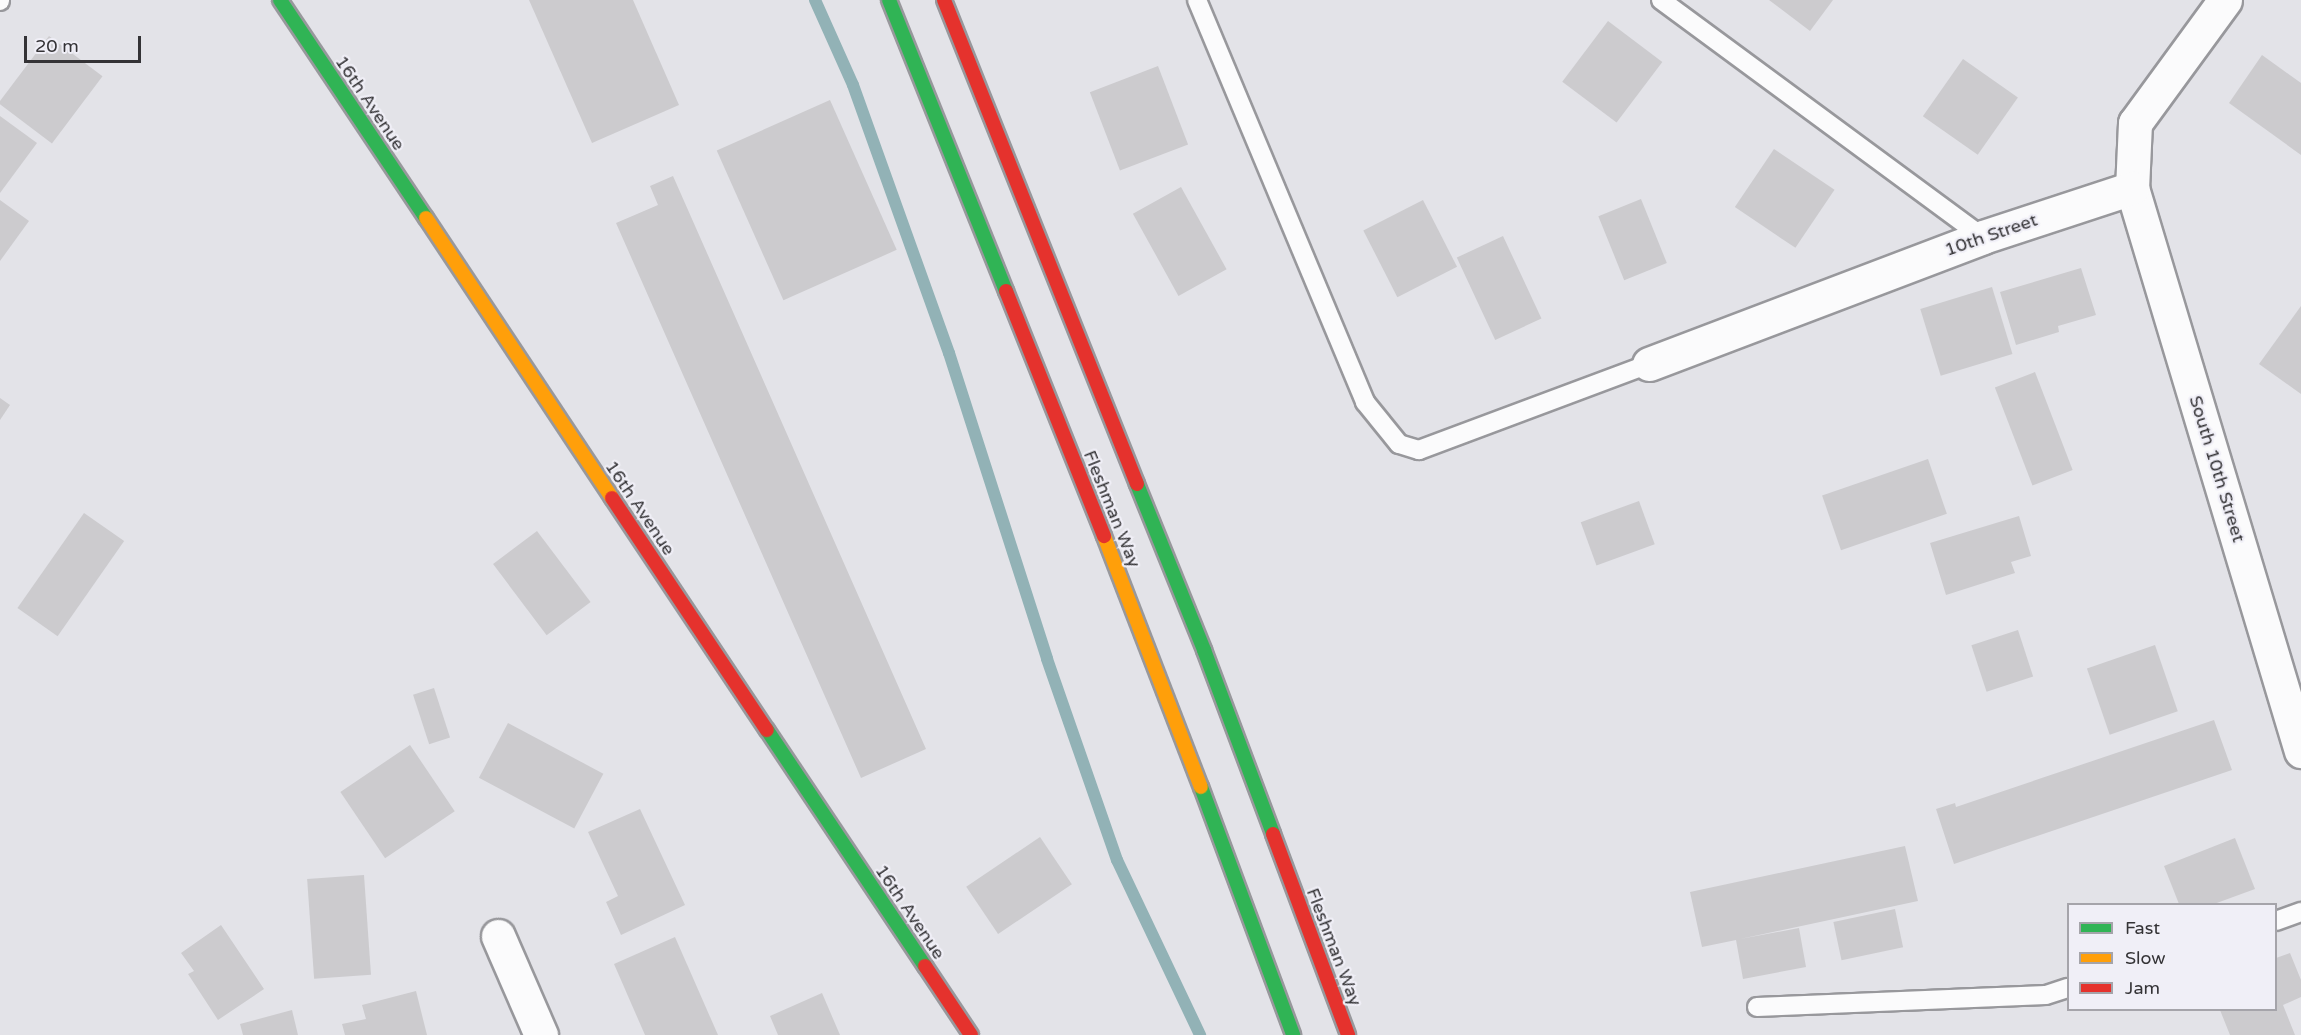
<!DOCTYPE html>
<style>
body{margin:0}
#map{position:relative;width:2301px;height:1035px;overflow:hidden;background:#e3e3e8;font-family:"Varela Round",sans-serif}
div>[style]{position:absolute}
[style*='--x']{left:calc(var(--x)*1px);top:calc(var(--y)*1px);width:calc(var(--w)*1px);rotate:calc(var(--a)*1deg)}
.stream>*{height:12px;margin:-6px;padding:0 6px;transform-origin:6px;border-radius:6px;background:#92b2b6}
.building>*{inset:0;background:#cccbce;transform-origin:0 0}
.roads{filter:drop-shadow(2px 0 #98989c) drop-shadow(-2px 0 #98989c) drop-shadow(0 2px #98989c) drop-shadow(0 -2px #98989c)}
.lane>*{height:18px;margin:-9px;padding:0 9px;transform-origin:9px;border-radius:9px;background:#fbfbfc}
.street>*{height:33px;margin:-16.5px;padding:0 16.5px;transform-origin:16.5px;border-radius:16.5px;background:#fbfbfc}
.fast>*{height:14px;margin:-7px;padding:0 7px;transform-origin:7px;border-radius:7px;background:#30b455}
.slow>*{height:14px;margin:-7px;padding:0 7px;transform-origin:7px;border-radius:7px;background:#ff9f0a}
.jam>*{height:14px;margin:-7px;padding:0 7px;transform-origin:7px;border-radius:7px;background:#e5322d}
span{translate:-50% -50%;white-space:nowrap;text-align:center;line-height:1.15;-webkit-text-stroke:4.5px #f0eff7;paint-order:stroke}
.street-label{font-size:18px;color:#343336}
.legend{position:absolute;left:2067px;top:903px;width:210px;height:108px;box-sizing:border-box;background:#f0eff7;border:2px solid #a5a4aa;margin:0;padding:8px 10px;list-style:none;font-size:18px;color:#343336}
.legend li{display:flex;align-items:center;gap:12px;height:30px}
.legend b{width:30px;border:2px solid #a5a4aa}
.scale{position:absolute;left:24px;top:36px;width:117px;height:27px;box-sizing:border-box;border:3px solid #343336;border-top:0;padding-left:8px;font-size:18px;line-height:21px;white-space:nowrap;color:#343336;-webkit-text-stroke:4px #f0eff7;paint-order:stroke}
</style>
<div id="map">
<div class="stream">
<div style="--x:815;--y:0;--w:93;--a:65.9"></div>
<div style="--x:853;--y:85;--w:285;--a:70.3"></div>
<div style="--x:949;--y:353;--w:321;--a:72.2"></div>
<div style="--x:1047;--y:659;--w:213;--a:70.8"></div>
<div style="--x:1117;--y:860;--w:194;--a:64.6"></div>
</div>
<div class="building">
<div style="clip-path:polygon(529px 0,633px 0,679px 105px,592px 143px)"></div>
<div style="clip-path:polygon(1769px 0,1833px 0,1810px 31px)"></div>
<div style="left:1608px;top:21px;width:68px;height:76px;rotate:37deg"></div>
<div style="left:49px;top:36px;width:67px;height:84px;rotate:37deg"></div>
<div style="clip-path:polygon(2262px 55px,2301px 83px,2301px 155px,2229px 103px)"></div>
<div style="left:1963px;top:59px;width:67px;height:70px;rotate:35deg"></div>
<div style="left:1158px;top:66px;width:84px;height:73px;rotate:69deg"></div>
<div style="left:830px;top:100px;width:164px;height:124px;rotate:66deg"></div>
<div style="clip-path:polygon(0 116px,37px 143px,0 193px)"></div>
<div style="left:1774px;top:149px;width:73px;height:70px;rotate:34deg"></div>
<div style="clip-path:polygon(673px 176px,926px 749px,861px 778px,616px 223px,658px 205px,650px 186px)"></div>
<div style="left:1181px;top:187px;width:94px;height:55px;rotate:61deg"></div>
<div style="left:1641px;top:199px;width:69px;height:46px;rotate:68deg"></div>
<div style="clip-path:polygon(0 200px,29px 221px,0 261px)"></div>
<div style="left:1423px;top:200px;width:75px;height:67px;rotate:63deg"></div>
<div style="left:1503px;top:236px;width:91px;height:51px;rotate:65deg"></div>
<div style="clip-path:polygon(2081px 268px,2096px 315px,2058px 326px,2059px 332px,2016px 345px,2000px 292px)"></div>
<div style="left:1992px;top:287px;width:70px;height:75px;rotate:73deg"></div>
<div style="clip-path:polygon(2301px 306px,2301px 394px,2259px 364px)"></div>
<div style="left:2035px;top:372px;width:105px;height:43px;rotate:69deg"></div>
<div style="clip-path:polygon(0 398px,10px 405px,0 420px)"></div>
<div style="left:1928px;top:459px;width:58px;height:112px;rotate:71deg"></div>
<div style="left:1639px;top:501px;width:46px;height:62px;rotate:70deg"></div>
<div style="left:84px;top:513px;width:49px;height:116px;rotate:35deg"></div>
<div style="clip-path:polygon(2019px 516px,2031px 556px,2011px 562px,2015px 573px,1946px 595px,1930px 543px)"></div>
<div style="left:537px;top:531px;width:89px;height:55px;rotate:53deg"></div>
<div style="left:2018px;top:630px;width:49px;height:49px;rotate:72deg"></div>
<div style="left:2155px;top:645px;width:70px;height:72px;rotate:71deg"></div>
<div style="left:434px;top:688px;width:52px;height:22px;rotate:72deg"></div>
<div style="clip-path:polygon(2214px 720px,2232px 770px,1954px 864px,1936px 809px,1955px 803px,1956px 807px)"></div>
<div style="left:508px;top:723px;width:108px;height:62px;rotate:28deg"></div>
<div style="left:410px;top:745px;width:80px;height:84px;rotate:56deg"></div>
<div style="clip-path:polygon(640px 809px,685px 905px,621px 935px,606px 902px,618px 896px,588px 832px)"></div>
<div style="left:1040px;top:837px;width:57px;height:89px;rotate:56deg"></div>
<div style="clip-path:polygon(2235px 838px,2255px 889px,2214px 904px,2179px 904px,2164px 866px)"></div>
<div style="clip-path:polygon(1905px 846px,1918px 901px,1740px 939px,1799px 928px,1806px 967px,1743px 979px,1736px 940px,1702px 947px,1690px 892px)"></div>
<div style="left:364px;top:875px;width:100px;height:57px;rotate:86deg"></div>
<div style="left:1895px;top:909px;width:39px;height:63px;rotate:78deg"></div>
<div style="clip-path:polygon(221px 925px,264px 989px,218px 1020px,188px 974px,194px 971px,181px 953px)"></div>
<div style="clip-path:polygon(675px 937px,718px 1035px,645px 1035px,614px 964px)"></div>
<div style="clip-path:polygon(2290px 953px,2301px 980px,2301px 997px,2283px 1005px,2295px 1035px,2230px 1035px,2220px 1010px,2276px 1010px,2276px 958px)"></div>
<div style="clip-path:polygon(416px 991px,427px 1035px,345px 1035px,342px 1024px,366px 1019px,362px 1005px)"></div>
<div style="clip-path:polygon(822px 993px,840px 1035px,778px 1035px,770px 1016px)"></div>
<div style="clip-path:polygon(292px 1010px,298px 1035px,243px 1035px,240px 1024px)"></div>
</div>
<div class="roads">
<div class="lane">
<div style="--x:1197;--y:0;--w:436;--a:67.3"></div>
<div style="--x:1365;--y:402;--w:54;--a:51"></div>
<div style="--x:1399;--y:444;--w:21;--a:17"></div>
<div style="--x:1419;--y:450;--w:246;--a:-20.5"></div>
<div style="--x:1661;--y:0;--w:400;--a:36.4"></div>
<div style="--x:0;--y:1;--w:1;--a:-90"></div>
<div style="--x:2276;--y:921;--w:27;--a:-20"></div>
<div style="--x:1757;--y:1007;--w:289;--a:-2.4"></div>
<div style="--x:2046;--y:995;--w:23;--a:-18"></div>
</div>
<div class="street">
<div style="--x:2225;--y:0;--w:152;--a:126.2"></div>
<div style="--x:2135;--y:123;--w:65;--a:92.6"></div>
<div style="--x:2132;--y:188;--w:588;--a:73.29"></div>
<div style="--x:1649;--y:364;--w:357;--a:-20.8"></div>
<div style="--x:1983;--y:237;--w:157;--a:-18.2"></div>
<div style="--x:498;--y:936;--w:108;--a:66.5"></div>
</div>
<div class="fast">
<div style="--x:280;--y:0;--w:262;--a:56.2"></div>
<div style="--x:889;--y:0;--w:314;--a:68.1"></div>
<div style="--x:1137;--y:484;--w:179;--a:68"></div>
<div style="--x:1204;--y:650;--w:197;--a:69.4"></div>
<div style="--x:767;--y:730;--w:284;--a:56.2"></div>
<div style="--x:1201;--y:787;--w:265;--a:69.6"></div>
</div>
<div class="slow">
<div style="--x:426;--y:218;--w:336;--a:56.4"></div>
<div style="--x:1104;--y:536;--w:269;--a:68.9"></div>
</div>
<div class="jam">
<div style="--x:944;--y:0;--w:521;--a:68.26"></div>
<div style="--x:1006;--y:291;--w:264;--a:68.2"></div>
<div style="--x:612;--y:498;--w:279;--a:56.3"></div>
<div style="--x:1273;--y:834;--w:215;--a:69.5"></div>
<div style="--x:925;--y:966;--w:83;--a:56.3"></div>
</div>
</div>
<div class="street-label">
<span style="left:370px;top:103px;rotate:56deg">16th Avenue</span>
<span style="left:1991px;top:235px;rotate:-19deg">10th Street</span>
<span style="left:2217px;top:469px;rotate:73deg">South 10th Street</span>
<span style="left:640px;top:508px;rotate:56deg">16th Avenue</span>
<span style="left:1112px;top:509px;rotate:68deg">Fleshman Way</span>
<span style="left:910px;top:912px;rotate:56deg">16th Avenue</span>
<span style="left:1334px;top:947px;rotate:69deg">Fleshman Way</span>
</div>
<ul class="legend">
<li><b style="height:8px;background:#30b455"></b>Fast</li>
<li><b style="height:8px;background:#ff9f0a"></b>Slow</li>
<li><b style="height:8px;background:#e5322d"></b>Jam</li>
</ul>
<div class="scale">20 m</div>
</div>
